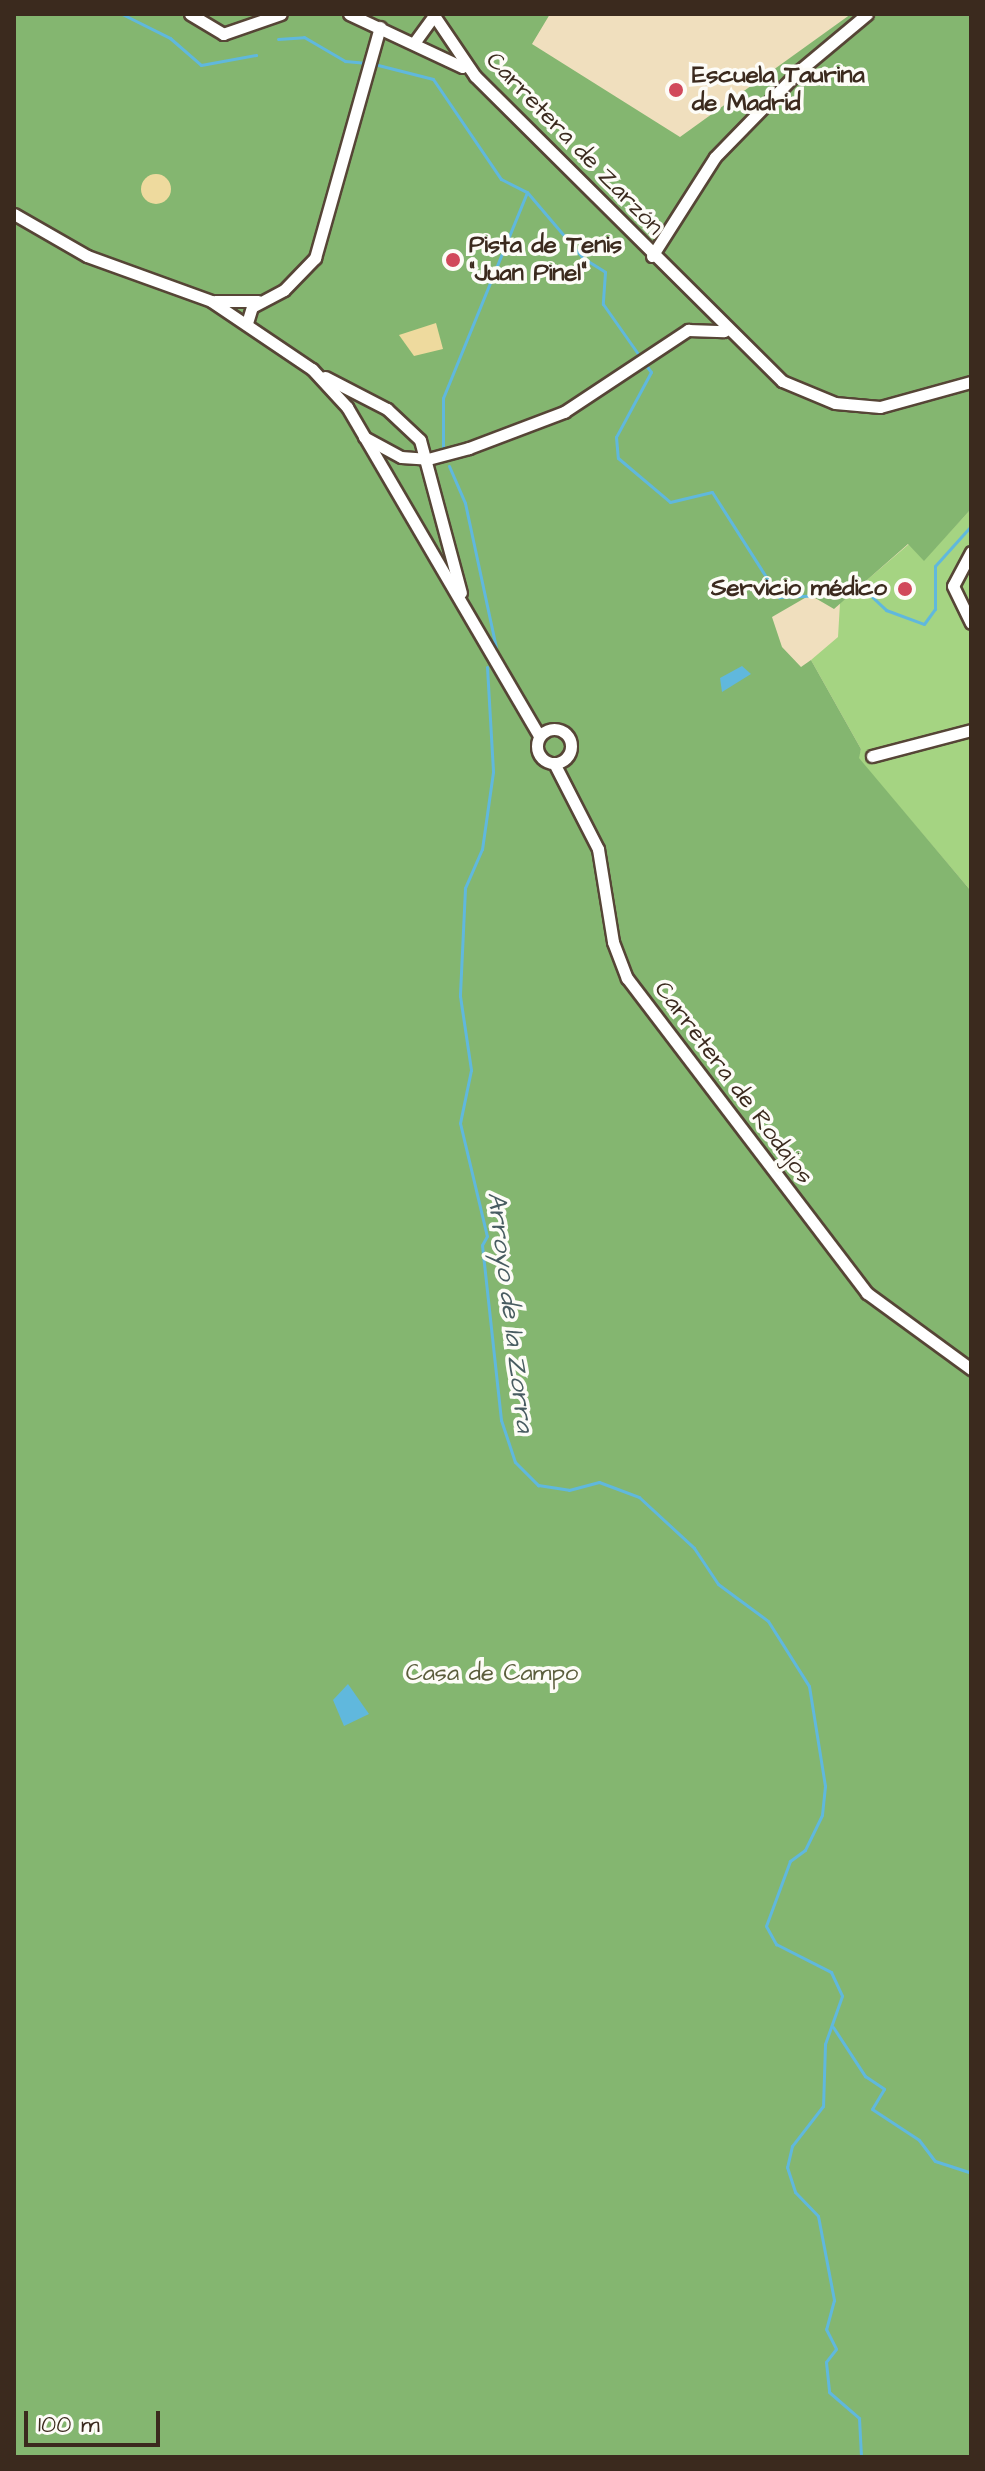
<!DOCTYPE html>
<meta charset="utf-8">
<style>
body{margin:0}
#map{position:relative;width:985px;height:2471px;overflow:hidden;background:#f0dfbe;font-family:"Architects Daughter",sans-serif}
div>[style]{position:absolute}
[style*='--x']{left:calc(var(--x)*1px);top:calc(var(--y)*1px);width:calc(var(--w)*1px);rotate:calc(var(--a)*1deg)}
.green>*{inset:0;background:#a5d482}
.forest>*{inset:0;background:#84b670}
.sand>*{inset:0;background:#eeda9e}
.round{border-radius:50%}
.water>*{inset:0;background:#60b8dd}
.stream>*{height:3px;margin:-1.5px;padding:0 1.5px;transform-origin:1.5px;border-radius:1.5px;background:#60b8dd}
.roads{filter:drop-shadow(2px 0 #564536) drop-shadow(-2px 0 #564536) drop-shadow(0 2px #564536) drop-shadow(0 -2px #564536)}
.street>*{height:11px;margin:-5.5px;padding:0 5.5px;transform-origin:5.5px;border-radius:5.5px;background:#fff}
.street>.ring{margin:-5.5px;padding:0;box-sizing:content-box;background:none;border:11px solid #fff;border-radius:50%}
.dots>*{width:22px;height:22px;translate:-50% -50%;box-sizing:border-box;border:4px solid #fdfcf7;border-radius:50%}
span{translate:-50% -50%;white-space:nowrap;text-align:center;line-height:1.15;-webkit-text-stroke:7px #fdfcf7;paint-order:stroke}
.poi-label{font-size:24px;color:#3b2a1e;font-weight:700}
.left{translate:0 -50%;text-align:left}
.right{translate:-100% -50%;text-align:right}
.street-label{font-size:24px;color:#3b2a1e}
.park-label{font-size:24px;color:#5b5d3c}
.water-label{font-size:26px;color:#485c61;font-style:italic}
.frame{position:absolute;inset:0;border:16px solid #3b2a1e;pointer-events:none}
.scale{position:absolute;left:24px;top:2411px;width:136px;height:36px;box-sizing:border-box;border:4px solid #3b2a1e;border-top:0;padding-left:10px;font-size:24px;line-height:28px;white-space:nowrap;color:#3b2a1e;-webkit-text-stroke:6px #fdfcf7;paint-order:stroke}
</style>
<div id="map">
<div class="green">
<div style="clip-path:polygon(971px 509px,971px 891px,858px 758px,861px 749px,811px 660px,838px 637px,840px 603px,909px 544px,924px 560px)"></div>
</div>
<div class="forest">
<div style="clip-path:polygon(14px 14px,550px 14px,532px 44px,680px 137px,851px 14px,971px 14px,971px 509px,924px 561px,908px 544px,834px 609px,810px 595px,772px 617px,782px 647px,801px 667px,811px 660px,861px 749px,859px 758px,971px 891px,971px 2457px,14px 2457px)"></div>
</div>
<div class="sand">
<div class="round" style="left:141px;top:174px;width:30px;height:30px"></div>
<div style="clip-path:polygon(436px 323px,443px 349px,414px 356px,399px 335px)"></div>
</div>
<div class="water">
<div style="clip-path:polygon(742px 666px,751px 674px,722px 692px,720px 678px)"></div>
<div style="clip-path:polygon(348px 1684px,369px 1714px,344px 1726px,333px 1700px)"></div>
</div>
<div class="stream">
<div style="--x:122;--y:14;--w:54;--a:26.6"></div>
<div style="--x:170;--y:38;--w:41;--a:41.1"></div>
<div style="--x:201;--y:65;--w:56;--a:-10.3"></div>
<div style="--x:278;--y:39;--w:26;--a:-4"></div>
<div style="--x:304;--y:37;--w:48;--a:30.3"></div>
<div style="--x:345;--y:61;--w:22;--a:5"></div>
<div style="--x:374;--y:64;--w:61;--a:14.3"></div>
<div style="--x:433;--y:79;--w:121;--a:55.8"></div>
<div style="--x:501;--y:179;--w:29;--a:27"></div>
<div style="--x:527;--y:192;--w:87;--a:49.7"></div>
<div style="--x:583;--y:258;--w:26;--a:32"></div>
<div style="--x:605;--y:272;--w:32;--a:94"></div>
<div style="--x:603;--y:304;--w:66;--a:54.9"></div>
<div style="--x:645;--y:364;--w:10;--a:53"></div>
<div style="--x:651;--y:372;--w:74;--a:118.3"></div>
<div style="--x:616;--y:437;--w:21;--a:85"></div>
<div style="--x:618;--y:458;--w:68;--a:40.2"></div>
<div style="--x:670;--y:502;--w:43;--a:-13.4"></div>
<div style="--x:712;--y:492;--w:125;--a:57.5"></div>
<div style="--x:779;--y:597;--w:89;--a:-2.6"></div>
<div style="--x:868;--y:593;--w:25;--a:43"></div>
<div style="--x:886;--y:610;--w:40;--a:20.2"></div>
<div style="--x:924;--y:624;--w:19;--a:-54"></div>
<div style="--x:935;--y:609;--w:43;--a:-90"></div>
<div style="--x:935;--y:566;--w:54;--a:-48"></div>
<div style="--x:443;--y:447;--w:49;--a:-90"></div>
<div style="--x:443;--y:398;--w:222;--a:-67.8"></div>
<div style="--x:449;--y:466;--w:40;--a:66.6"></div>
<div style="--x:465;--y:503;--w:147;--a:77.9"></div>
<div style="--x:487;--y:667;--w:105;--a:86.7"></div>
<div style="--x:493;--y:772;--w:78;--a:98.1"></div>
<div style="--x:482;--y:849;--w:43;--a:113.6"></div>
<div style="--x:465;--y:888;--w:108;--a:92.7"></div>
<div style="--x:460;--y:996;--w:75;--a:81.5"></div>
<div style="--x:471;--y:1070;--w:54;--a:101.7"></div>
<div style="--x:460;--y:1123;--w:116;--a:76.6"></div>
<div style="--x:487;--y:1236;--w:10;--a:119"></div>
<div style="--x:482;--y:1245;--w:176;--a:83.8"></div>
<div style="--x:501;--y:1420;--w:44;--a:71.6"></div>
<div style="--x:515;--y:1462;--w:33;--a:45"></div>
<div style="--x:538;--y:1485;--w:31;--a:9"></div>
<div style="--x:569;--y:1490;--w:31;--a:-15"></div>
<div style="--x:599;--y:1482;--w:43;--a:20.6"></div>
<div style="--x:639;--y:1497;--w:75;--a:42.8"></div>
<div style="--x:694;--y:1548;--w:43;--a:56.3"></div>
<div style="--x:718;--y:1584;--w:62;--a:36.5"></div>
<div style="--x:768;--y:1621;--w:77;--a:57.8"></div>
<div style="--x:809;--y:1686;--w:101;--a:80.9"></div>
<div style="--x:825;--y:1786;--w:29;--a:96"></div>
<div style="--x:822;--y:1815;--w:39;--a:116"></div>
<div style="--x:805;--y:1850;--w:19;--a:144"></div>
<div style="--x:790;--y:1861;--w:69;--a:110.3"></div>
<div style="--x:766;--y:1926;--w:21;--a:61"></div>
<div style="--x:776;--y:1944;--w:62;--a:27"></div>
<div style="--x:831;--y:1972;--w:26;--a:65"></div>
<div style="--x:842;--y:1996;--w:51;--a:109.5"></div>
<div style="--x:825;--y:2044;--w:62;--a:91.8"></div>
<div style="--x:823;--y:2106;--w:51;--a:127.8"></div>
<div style="--x:792;--y:2146;--w:22;--a:103"></div>
<div style="--x:787;--y:2167;--w:26;--a:72"></div>
<div style="--x:795;--y:2192;--w:33;--a:46"></div>
<div style="--x:818;--y:2216;--w:86;--a:79.2"></div>
<div style="--x:834;--y:2300;--w:30;--a:105"></div>
<div style="--x:826;--y:2329;--w:22;--a:63"></div>
<div style="--x:836;--y:2349;--w:16;--a:128"></div>
<div style="--x:826;--y:2362;--w:30;--a:84"></div>
<div style="--x:829;--y:2392;--w:40;--a:41"></div>
<div style="--x:859;--y:2418;--w:39;--a:87"></div>
<div style="--x:833;--y:2027;--w:59;--a:56.9"></div>
<div style="--x:865;--y:2076;--w:23;--a:34"></div>
<div style="--x:884;--y:2089;--w:23;--a:121"></div>
<div style="--x:872;--y:2109;--w:56;--a:33.4"></div>
<div style="--x:919;--y:2140;--w:26;--a:53"></div>
<div style="--x:935;--y:2161;--w:38;--a:18"></div>
</div>
<div class="roads">
<div class="street">
<div style="--x:190;--y:14;--w:39;--a:31"></div>
<div style="--x:223;--y:34;--w:61;--a:-19"></div>
<div style="--x:349;--y:14;--w:125;--a:25.1"></div>
<div style="--x:433;--y:14;--w:75;--a:55.9"></div>
<div style="--x:475;--y:76;--w:433;--a:44.8"></div>
<div style="--x:782;--y:381;--w:57;--a:22.5"></div>
<div style="--x:835;--y:403;--w:45;--a:5.1"></div>
<div style="--x:880;--y:407;--w:94;--a:-15.4"></div>
<div style="--x:414;--y:43;--w:32;--a:-54"></div>
<div style="--x:14;--y:214;--w:84;--a:29.9"></div>
<div style="--x:87;--y:256;--w:132;--a:19.9"></div>
<div style="--x:211;--y:301;--w:122;--a:34"></div>
<div style="--x:312;--y:369;--w:52;--a:47.4"></div>
<div style="--x:347;--y:407;--w:381;--a:59.7"></div>
<div style="--x:652;--y:256;--w:117;--a:-57.5"></div>
<div style="--x:715;--y:157;--w:122;--a:-45.7"></div>
<div style="--x:800;--y:70;--w:87;--a:-39.9"></div>
<div style="--x:215;--y:301;--w:43;--a:0"></div>
<div style="--x:247;--y:323;--w:17;--a:-73"></div>
<div style="--x:252;--y:307;--w:36;--a:-28"></div>
<div style="--x:284;--y:290;--w:45;--a:-45.9"></div>
<div style="--x:315;--y:258;--w:240;--a:-74.3"></div>
<div style="--x:325;--y:377;--w:70;--a:27.3"></div>
<div style="--x:387;--y:409;--w:45;--a:43.2"></div>
<div style="--x:420;--y:440;--w:158;--a:75"></div>
<div style="--x:364;--y:437;--w:42;--a:28.4"></div>
<div style="--x:401;--y:457;--w:27;--a:4"></div>
<div style="--x:428;--y:459;--w:42;--a:-15"></div>
<div style="--x:469;--y:448;--w:102;--a:-20.8"></div>
<div style="--x:564;--y:412;--w:149;--a:-33.5"></div>
<div style="--x:688;--y:330;--w:36;--a:2"></div>
<div style="--x:971;--y:552;--w:38;--a:118"></div>
<div style="--x:953;--y:586;--w:41;--a:64.1"></div>
<div class="ring" style="left:537px;top:729px;width:23px;height:23px"></div>
<div style="--x:872;--y:756;--w:102;--a:-14.7"></div>
<div style="--x:554;--y:763;--w:97;--a:62.9"></div>
<div style="--x:598;--y:849;--w:94;--a:80.8"></div>
<div style="--x:613;--y:942;--w:39;--a:69"></div>
<div style="--x:627;--y:978;--w:396;--a:52.7"></div>
<div style="--x:867;--y:1293;--w:129;--a:36.2"></div>
</div>
</div>
<div class="dots">
<div style="left:676px;top:90px;background:#d1495b"></div>
<div style="left:453px;top:260px;background:#d1495b"></div>
<div style="left:905px;top:589px;background:#d1495b"></div>
</div>
<div class="poi-label">
<span class="left" style="left:692px;top:90px">Escuela Taurina<br>de Madrid</span>
<span class="left" style="left:469px;top:260px">Pista de Tenis<br>"Juan Pinel"</span>
<span class="right" style="left:887px;top:589px">Servicio médico</span>
</div>
<div class="street-label">
<span style="left:574px;top:144px;rotate:46deg">Carretera de Zarzón</span>
<span style="left:733px;top:1083px;rotate:53deg">Carretera de Rodajos</span>
</div>
<div class="park-label">
<span style="left:492px;top:1674px">Casa de Campo</span>
</div>
<div class="water-label">
<span style="left:510px;top:1312px;rotate:83deg">Arroyo de la Zorra</span>
</div>
<div class="frame"></div>
<div class="scale">100 m</div>
</div>
